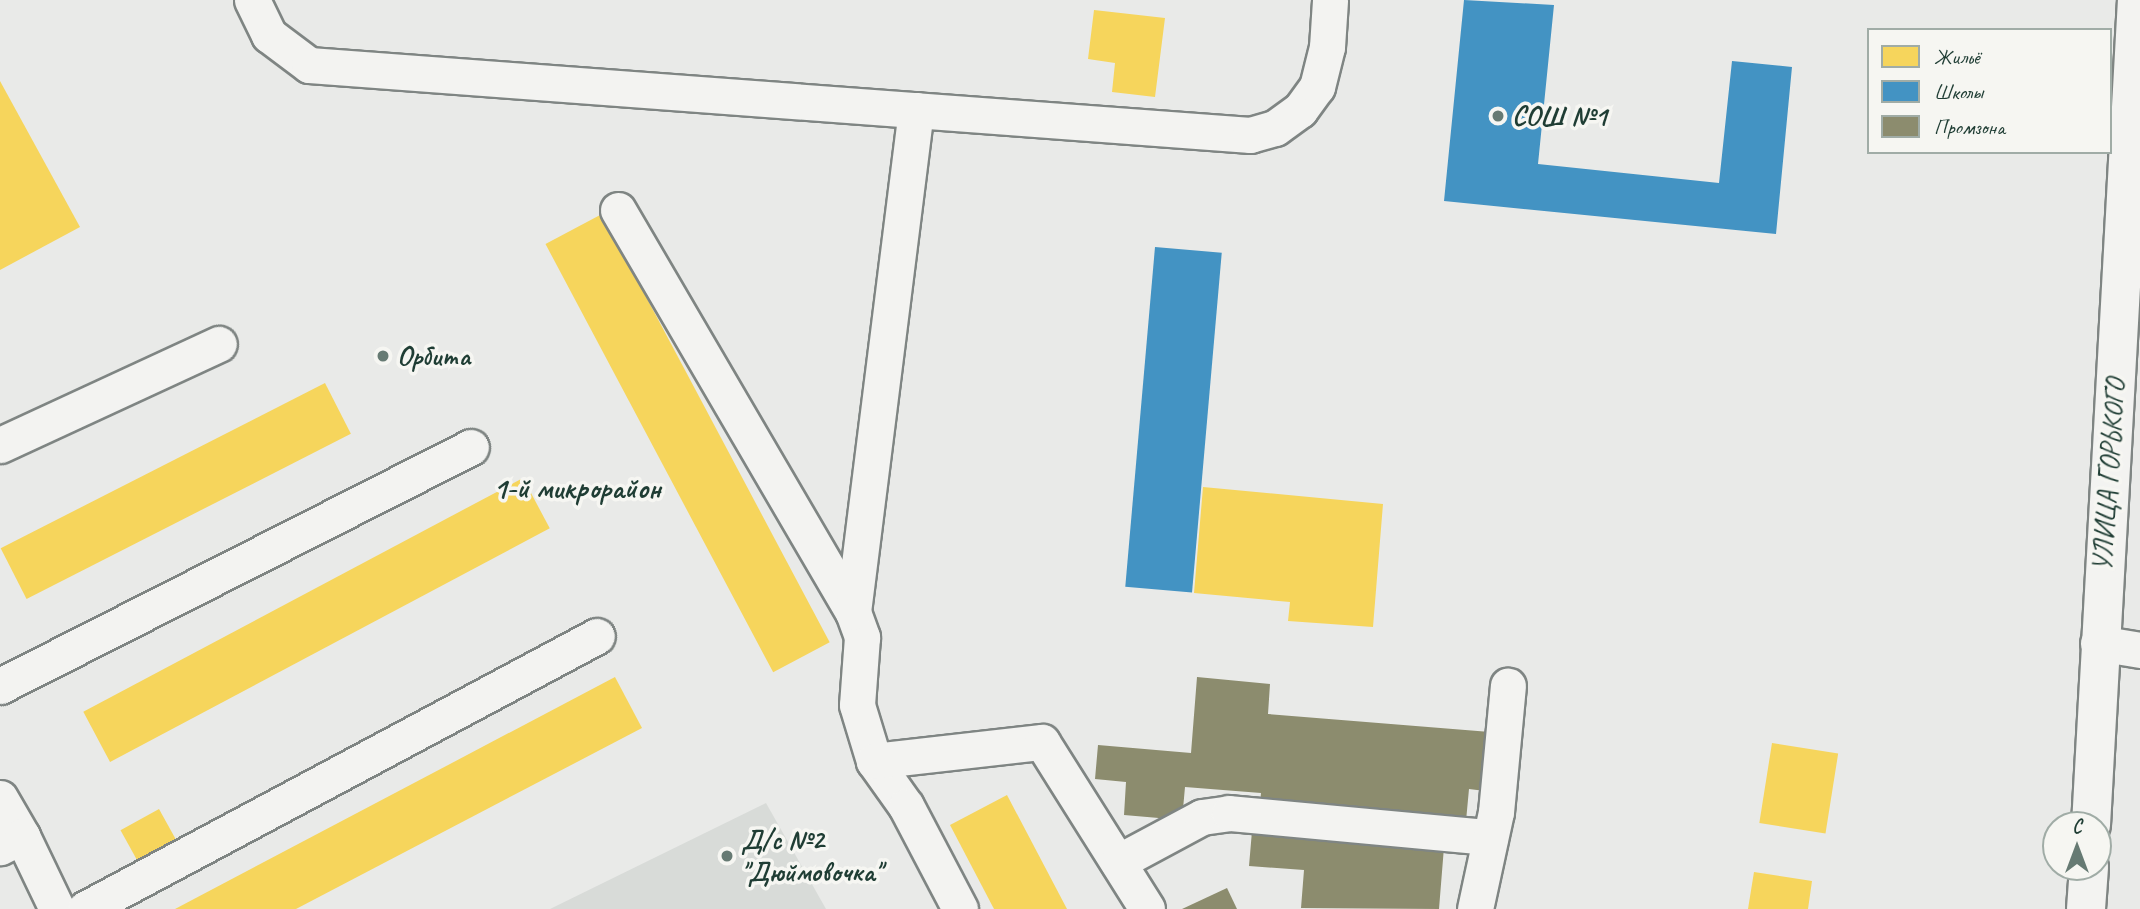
<!DOCTYPE html>
<meta charset="utf-8">
<style>
body{margin:0}
#map{position:relative;width:2140px;height:909px;overflow:hidden;background:#e9eae8;font-family:Caveat,sans-serif}
div>[style]{position:absolute}
[style*='--x']{left:calc(var(--x)*1px);top:calc(var(--y)*1px);width:calc(var(--w)*1px);rotate:calc(var(--a)*1deg)}
.built>*{inset:0;background:#d8dbd8}
.homes>*{inset:0;background:#f6d55c;transform-origin:0 0}
.schools>*{inset:0;background:#4393c3;transform-origin:0 0}
.industry>*{inset:0;background:#8c8c6e}
.roads{filter:drop-shadow(2px 0 #7f8583) drop-shadow(-2px 0 #7f8583) drop-shadow(0 2px #7f8583) drop-shadow(0 -2px #7f8583)}
.minor>*{height:35px;margin:-17.5px;padding:0 17.5px;transform-origin:17.5px;border-radius:17.5px;background:#f3f3f1}
.major>*{height:38px;margin:-19px;padding:0 19px;transform-origin:19px;border-radius:19px;background:#f3f3f1}
.dots>*{width:19px;height:19px;translate:-50% -50%;box-sizing:border-box;border:4px solid #f6f6f2;border-radius:50%}
span{translate:-50% -50%;white-space:nowrap;text-align:center;line-height:1.15;-webkit-text-stroke:7px #f6f6f2;paint-order:stroke}
.poi-label{font-size:28px;color:#1f3d34;font-weight:700}
.left{translate:0 -50%;text-align:left}
.street-label{font-size:28px;color:#1f3d34}
.neighbourhood-label{font-size:30px;color:#1f3d34;font-weight:700}
.legend{position:absolute;left:1867px;top:28px;width:245px;height:126px;box-sizing:border-box;background:#f6f6f2;border:2px solid #a0aca6;margin:0;padding:9px 12px;list-style:none;font-size:21px;color:#1f3d34}
.legend li{display:flex;align-items:center;gap:14px;height:35px}
.legend b{width:35px;border:2px solid #a0aca6}
.north{position:absolute;left:2042px;top:811px;width:70px;height:70px;box-sizing:border-box;background:#f6f6f2;border:2px solid #a0aca6;border-radius:50%;rotate:0deg;font-size:19px;font-weight:700;line-height:28px;text-align:center;color:#1f3d34}
.north::after{content:'';display:block;margin:auto;width:24px;height:32px;background:#667a73;clip-path:polygon(50% 0,100% 100%,50% 72%,0 100%)}
</style>
<div id="map">
<div class="built">
<div style="clip-path:polygon(766px 803px,826px 909px,550px 909px)"></div>
</div>
<div class="homes">
<div style="clip-path:polygon(1094px 10px,1165px 18px,1155px 97px,1112px 92px,1115px 63px,1088px 59px)"></div>
<div style="clip-path:polygon(0 81px,80px 227px,0 270px)"></div>
<div style="left:602px;top:214px;width:485px;height:64px;rotate:62deg"></div>
<div style="left:325px;top:383px;width:57px;height:364px;rotate:63deg"></div>
<div style="left:523px;top:478px;width:57px;height:498px;rotate:62deg"></div>
<div style="clip-path:polygon(1203px 487px,1383px 504px,1373px 627px,1288px 621px,1290px 602px,1194px 593px)"></div>
<div style="clip-path:polygon(615px 677px,642px 728px,296px 909px,175px 909px)"></div>
<div style="left:1772px;top:743px;width:67px;height:81px;rotate:9deg"></div>
<div style="clip-path:polygon(1007px 795px,1067px 909px,994px 909px,950px 825px)"></div>
<div style="left:159px;top:809px;width:52px;height:44px;rotate:61deg"></div>
<div style="clip-path:polygon(1754px 872px,1812px 881px,1808px 909px,1748px 909px)"></div>
</div>
<div class="schools">
<div style="clip-path:polygon(1464px 0,1554px 5px,1538px 164px,1719px 183px,1732px 61px,1792px 67px,1776px 234px,1444px 201px)"></div>
<div style="left:1155px;top:247px;width:67px;height:341px;rotate:5deg"></div>
</div>
<div class="industry">
<div style="clip-path:polygon(1197px 677px,1270px 684px,1268px 714px,1490px 732px,1485px 791px,1469px 789px,1466px 821px,1260px 803px,1261px 793px,1185px 787px,1182px 820px,1124px 815px,1126px 782px,1095px 779px,1098px 745px,1191px 753px)"></div>
<div style="clip-path:polygon(1252px 831px,1444px 847px,1439px 909px,1301px 908px,1304px 870px,1249px 866px)"></div>
<div style="clip-path:polygon(1227px 888px,1237px 909px,1182px 909px)"></div>
</div>
<div class="roads">
<div class="minor">
<div style="--x:252;--y:0;--w:39;--a:64"></div>
<div style="--x:269;--y:35;--w:50;--a:36.9"></div>
<div style="--x:309;--y:65;--w:944;--a:4.25"></div>
<div style="--x:1250;--y:135;--w:26;--a:-16"></div>
<div style="--x:1275;--y:128;--w:31;--a:-36"></div>
<div style="--x:1300;--y:110;--w:29;--a:-54"></div>
<div style="--x:1317;--y:87;--w:41;--a:-76"></div>
<div style="--x:1327;--y:47;--w:47;--a:-86.3"></div>
<div style="--x:618;--y:210;--w:466;--a:59.7"></div>
<div style="--x:853;--y:612;--w:27;--a:70"></div>
<div style="--x:862;--y:637;--w:68;--a:94.2"></div>
<div style="--x:857;--y:705;--w:59;--a:73.1"></div>
<div style="--x:874;--y:761;--w:55;--a:54.6"></div>
<div style="--x:906;--y:806;--w:116;--a:62.3"></div>
<div style="--x:0;--y:445;--w:241;--a:-24.8"></div>
<div style="--x:853;--y:612;--w:506;--a:-82.85"></div>
<div style="--x:2098;--y:643;--w:43;--a:9.5"></div>
<div style="--x:0;--y:686;--w:528;--a:-26.9"></div>
<div style="--x:874;--y:761;--w:169;--a:-6.5"></div>
<div style="--x:1042;--y:742;--w:197;--a:57.8"></div>
<div style="--x:0;--y:798;--w:44;--a:59.9"></div>
<div style="--x:22;--y:836;--w:25;--a:153"></div>
<div style="--x:22;--y:836;--w:81;--a:64.4"></div>
<div style="--x:1118;--y:862;--w:95;--a:-28.2"></div>
<div style="--x:1202;--y:817;--w:27;--a:-8"></div>
<div style="--x:1229;--y:813;--w:262;--a:5.3"></div>
<div style="--x:85;--y:909;--w:580;--a:-28.07"></div>
<div style="--x:1475;--y:909;--w:99;--a:-77.8"></div>
<div style="--x:1496;--y:812;--w:127;--a:-84.6"></div>
</div>
<div class="major">
<div style="--x:2091;--y:825;--w:826;--a:-86.81"></div>
<div style="--x:2086;--y:909;--w:42;--a:-85.9"></div>
</div>
</div>
<div class="dots">
<div style="left:1498px;top:116px;background:#667a73"></div>
<div style="left:383px;top:356px;background:#667a73"></div>
<div style="left:727px;top:856px;background:#667a73"></div>
</div>
<div class="poi-label">
<span class="left" style="left:1512px;top:116px">СОШ №1</span>
<span class="left" style="left:397px;top:356px">Орбита</span>
<span class="left" style="left:741px;top:856px">Д/с №2<br>"Дюймовочка"</span>
</div>
<div class="street-label">
<span style="left:2109px;top:475px;rotate:-86deg">УЛИЦА ГОРЬКОГО</span>
</div>
<div class="neighbourhood-label">
<span style="left:577px;top:488px">1-й микрорайон</span>
</div>
<ul class="legend">
<li><b style="height:19px;background:#f6d55c"></b>Жильё</li>
<li><b style="height:19px;background:#4393c3"></b>Школы</li>
<li><b style="height:19px;background:#8c8c6e"></b>Промзона</li>
</ul>
<div class="north">С</div>
</div>
